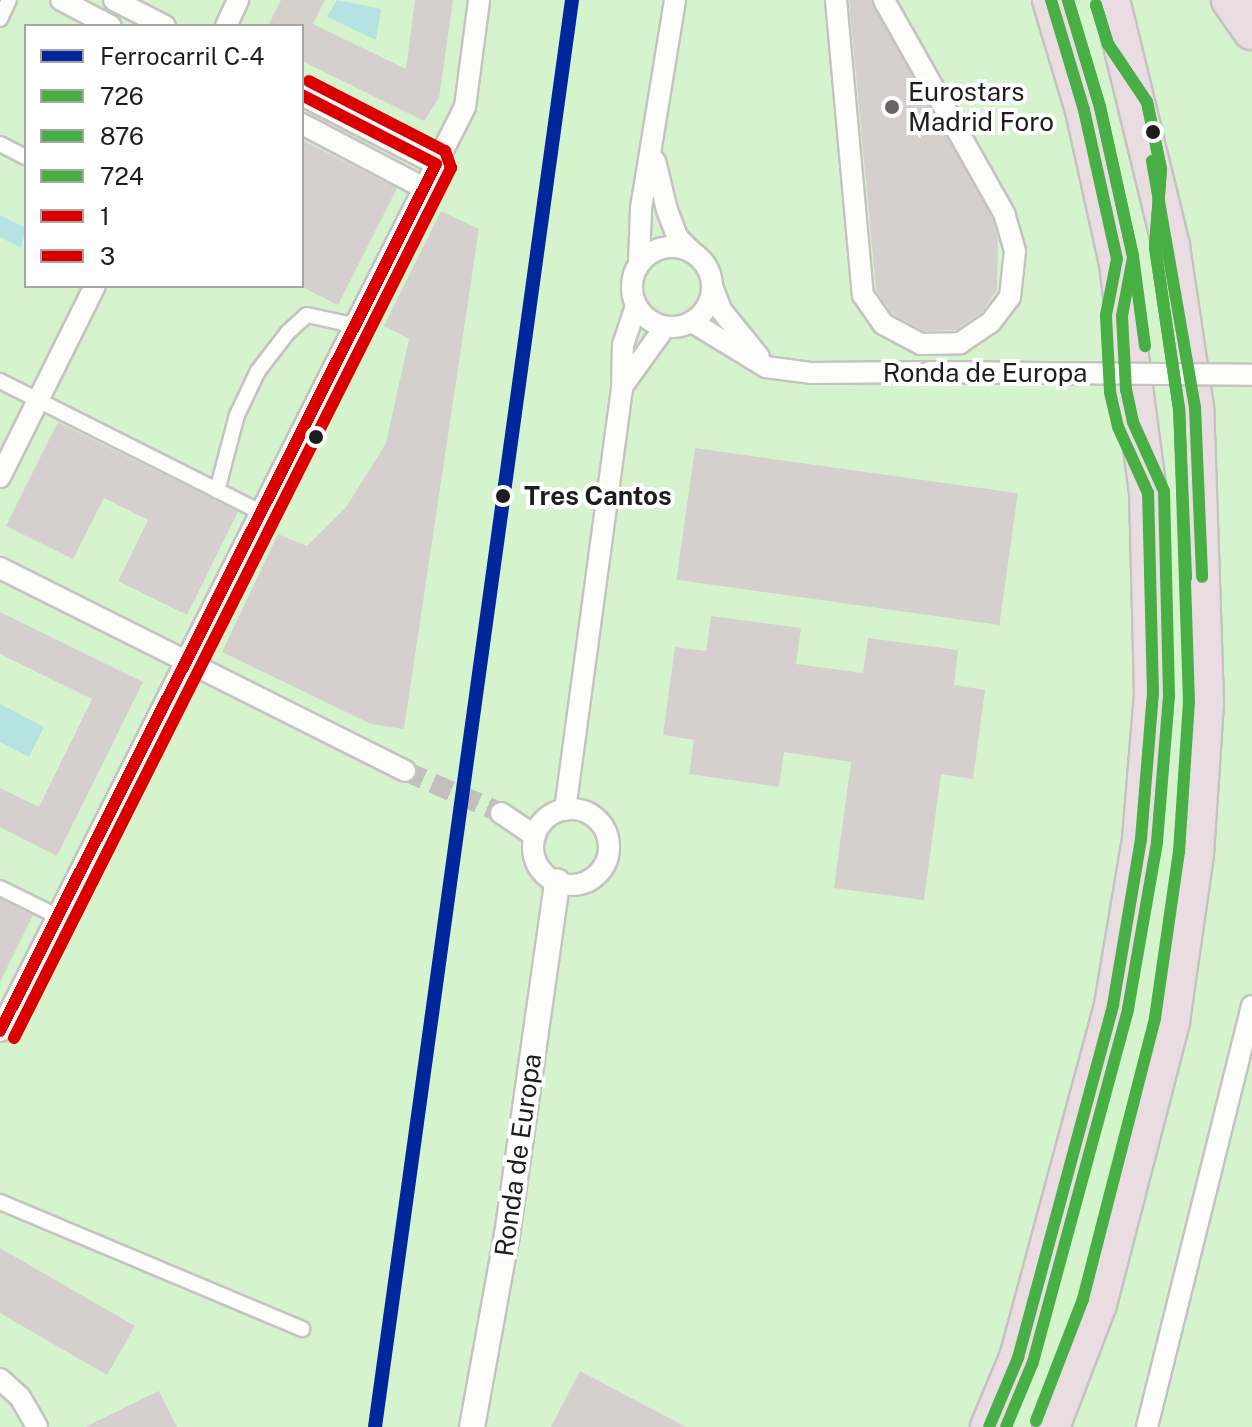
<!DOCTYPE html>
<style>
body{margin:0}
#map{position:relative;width:1252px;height:1427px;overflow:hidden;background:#ece8e5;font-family:"Public Sans",sans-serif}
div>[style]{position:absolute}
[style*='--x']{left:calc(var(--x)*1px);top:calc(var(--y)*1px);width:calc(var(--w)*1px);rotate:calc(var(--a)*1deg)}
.park>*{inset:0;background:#d5f4cd}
.water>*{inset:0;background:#b5e2e2}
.building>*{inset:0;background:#d5d0ce;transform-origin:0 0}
.minor-tunnel>*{height:20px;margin-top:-10px;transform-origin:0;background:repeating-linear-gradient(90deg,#c3bfbd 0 20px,transparent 0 30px)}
.roads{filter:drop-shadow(2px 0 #c4c3c1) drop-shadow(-2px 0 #c4c3c1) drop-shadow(0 2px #c4c3c1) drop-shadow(0 -2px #c4c3c1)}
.pedestrian>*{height:14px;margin:-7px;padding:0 7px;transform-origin:7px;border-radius:7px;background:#fcfcfb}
.minor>*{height:20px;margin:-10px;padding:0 10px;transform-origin:10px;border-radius:10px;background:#fcfcfb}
.minor>.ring{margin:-10px;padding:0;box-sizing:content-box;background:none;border:20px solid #fcfcfb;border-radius:50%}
.tertiary>*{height:24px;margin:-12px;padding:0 12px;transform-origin:12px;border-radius:12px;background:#fcfcfb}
.motorway>*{height:36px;margin:-18px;padding:0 18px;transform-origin:18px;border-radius:18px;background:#eadde2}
.bridges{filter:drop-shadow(2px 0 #c4c3c1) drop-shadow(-2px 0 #c4c3c1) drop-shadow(0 2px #c4c3c1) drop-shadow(0 -2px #c4c3c1)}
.minor-bridge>*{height:20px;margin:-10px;padding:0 10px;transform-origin:10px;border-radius:10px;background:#fcfcfb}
.bus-1>*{height:12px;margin:-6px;padding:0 6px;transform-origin:6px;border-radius:6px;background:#48af45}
.bus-2>*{height:12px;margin:-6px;padding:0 6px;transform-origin:6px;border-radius:6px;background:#48af45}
.bus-3>*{height:12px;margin:-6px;padding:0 6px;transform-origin:6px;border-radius:6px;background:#48af45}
.bus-4>*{height:12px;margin:-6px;padding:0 6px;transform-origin:6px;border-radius:6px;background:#db0000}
.bus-5>*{height:12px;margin:-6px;padding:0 6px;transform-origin:6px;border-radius:6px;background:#db0000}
.rail-1>*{height:14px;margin:-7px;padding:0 7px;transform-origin:7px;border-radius:7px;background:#00289c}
.dots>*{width:22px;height:22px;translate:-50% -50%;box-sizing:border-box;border:4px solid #fff;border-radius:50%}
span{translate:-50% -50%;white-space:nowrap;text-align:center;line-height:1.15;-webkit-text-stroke:8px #fff;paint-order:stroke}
.poi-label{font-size:26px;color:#1d1d1d}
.left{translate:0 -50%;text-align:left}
.street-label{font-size:26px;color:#1d1d1d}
.stop-label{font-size:26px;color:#1d1d1d;font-weight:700}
.legend{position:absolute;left:24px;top:24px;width:280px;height:264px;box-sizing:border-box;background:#fff;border:2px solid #a5a5a5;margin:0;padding:10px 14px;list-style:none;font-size:24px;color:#1d1d1d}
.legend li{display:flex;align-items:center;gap:16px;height:40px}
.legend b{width:40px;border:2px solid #a5a5a5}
</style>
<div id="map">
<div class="park">
<div style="clip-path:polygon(evenodd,0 0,1252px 0,1252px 1427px,0 1427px,0 0,26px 26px,302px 26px,302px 286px,26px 286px,26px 26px)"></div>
</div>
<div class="water">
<div style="clip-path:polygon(337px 0,381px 9px,376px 40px,327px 17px)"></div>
<div style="clip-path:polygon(0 215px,26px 228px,21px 248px,0 237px)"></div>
<div style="clip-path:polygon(0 704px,44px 727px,29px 757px,0 742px)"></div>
</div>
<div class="building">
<div style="clip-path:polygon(281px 0,325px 0,313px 24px,406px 69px,415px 0,453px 0,439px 98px,424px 121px,302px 61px,302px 26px,268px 26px)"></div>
<div style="clip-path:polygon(849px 0,871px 0,993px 219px,998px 240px,997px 290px,982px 312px,956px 330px,924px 331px,892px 314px,876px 290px)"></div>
<div style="clip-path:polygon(302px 140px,397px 188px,338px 305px,302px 287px)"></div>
<div style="clip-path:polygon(441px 211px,479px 229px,404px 729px,371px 724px,222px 652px,278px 534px,307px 546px,347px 506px,386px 443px,409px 339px,384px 326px)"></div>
<div style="clip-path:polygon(58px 422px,238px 512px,187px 615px,118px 581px,148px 520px,104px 498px,73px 559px,6px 526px)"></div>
<div style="left:695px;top:448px;width:326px;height:133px;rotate:8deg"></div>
<div style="clip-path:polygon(0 612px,143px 682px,57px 856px,0 827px,0 788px,39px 807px,92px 699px,0 654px)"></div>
<div style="clip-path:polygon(711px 616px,801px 628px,796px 664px,863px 673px,868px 638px,958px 650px,954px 685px,985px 690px,973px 779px,941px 774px,924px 900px,834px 888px,851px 762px,784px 752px,779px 787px,689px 774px,694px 740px,663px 735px,675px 647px,706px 651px)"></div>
<div style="clip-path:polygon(0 899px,33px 915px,0 982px)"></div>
<div style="clip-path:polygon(0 1248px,135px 1326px,107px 1375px,0 1313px)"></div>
<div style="clip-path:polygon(580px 1371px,686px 1427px,551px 1427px)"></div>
<div style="clip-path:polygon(159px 1391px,177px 1427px,85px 1427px,146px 1397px)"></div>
</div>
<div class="minor-tunnel">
<div style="--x:405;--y:771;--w:105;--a:23.6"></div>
</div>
<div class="roads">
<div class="pedestrian">
<div style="--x:0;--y:19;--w:21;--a:-65"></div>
<div style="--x:0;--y:144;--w:29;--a:27"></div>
<div style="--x:0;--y:381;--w:293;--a:26.7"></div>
<div style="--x:217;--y:491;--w:79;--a:-75.3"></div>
<div style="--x:237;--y:415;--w:49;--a:-64.5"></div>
<div style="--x:258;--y:371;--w:49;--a:-52.4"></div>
<div style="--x:288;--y:332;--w:25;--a:-42"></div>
<div style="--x:307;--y:315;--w:51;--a:12.4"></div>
<div style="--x:0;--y:888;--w:66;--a:26.2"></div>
<div style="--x:0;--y:1202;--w:328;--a:22.8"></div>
</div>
<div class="minor">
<div style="--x:61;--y:0;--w:56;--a:27.5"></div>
<div style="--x:114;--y:0;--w:57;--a:27"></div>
<div style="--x:836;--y:0;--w:296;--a:84.8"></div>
<div style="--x:863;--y:295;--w:35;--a:55"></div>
<div style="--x:883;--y:324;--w:43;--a:27.8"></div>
<div style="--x:921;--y:344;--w:39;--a:-1"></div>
<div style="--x:960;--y:343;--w:37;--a:-34"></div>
<div style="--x:991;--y:322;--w:31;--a:-53"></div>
<div style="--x:1010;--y:297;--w:46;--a:-83.8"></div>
<div style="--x:1015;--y:251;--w:37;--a:-106"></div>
<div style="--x:1005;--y:215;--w:247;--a:-119.4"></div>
<div style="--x:226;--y:26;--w:29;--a:-65"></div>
<div style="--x:302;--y:95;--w:151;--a:27.2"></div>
<div style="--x:302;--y:124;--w:138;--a:27.7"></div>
<div style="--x:655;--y:161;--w:50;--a:76.2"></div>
<div style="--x:667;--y:210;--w:30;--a:69"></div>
<div style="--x:678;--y:238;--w:20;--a:45"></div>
<div class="ring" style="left:632px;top:247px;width:60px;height:60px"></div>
<div style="--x:639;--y:263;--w:55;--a:-87.9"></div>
<div style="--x:641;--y:208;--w:211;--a:-80.7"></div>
<div style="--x:712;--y:286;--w:26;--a:69"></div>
<div style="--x:721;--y:310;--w:60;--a:51"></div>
<div style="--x:692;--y:322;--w:87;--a:31.3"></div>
<div style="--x:766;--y:367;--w:45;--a:7.6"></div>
<div style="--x:811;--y:373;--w:119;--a:-0.5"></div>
<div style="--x:624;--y:384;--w:70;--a:-54.3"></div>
<div style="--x:0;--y:477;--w:213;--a:-63.6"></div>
<div style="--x:0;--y:568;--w:453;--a:26.6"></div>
<div class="ring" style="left:533px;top:809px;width:56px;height:56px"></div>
<div style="--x:565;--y:810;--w:426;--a:-82.3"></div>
<div style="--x:622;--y:388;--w:43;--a:-88.7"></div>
<div style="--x:623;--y:345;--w:41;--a:-71.6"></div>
<div style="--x:501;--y:813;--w:41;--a:34.1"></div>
<div style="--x:0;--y:1031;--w:1034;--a:-63.29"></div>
<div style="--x:465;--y:107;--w:108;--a:-82.5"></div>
<div style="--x:0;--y:1379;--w:27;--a:42"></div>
<div style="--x:20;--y:1397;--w:34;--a:60"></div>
<div style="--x:1147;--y:1427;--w:434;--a:-76"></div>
</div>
<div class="tertiary">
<div style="--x:472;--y:1427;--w:195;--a:-79.7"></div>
<div style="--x:507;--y:1235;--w:357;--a:-81.9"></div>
</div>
<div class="motorway">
<div style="--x:1230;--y:0;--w:38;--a:55"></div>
<div style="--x:989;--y:1427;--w:75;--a:-67.2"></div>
<div style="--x:1018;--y:1358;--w:366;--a:-74.9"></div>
<div style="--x:1113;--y:1005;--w:168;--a:-80.4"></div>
<div style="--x:1141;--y:839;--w:145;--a:-85.3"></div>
<div style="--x:1153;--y:694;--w:201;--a:-91.4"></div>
<div style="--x:1148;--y:493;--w:236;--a:-97.5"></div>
<div style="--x:1117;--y:259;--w:153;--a:-102.5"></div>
<div style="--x:1084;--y:110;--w:115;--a:-106.7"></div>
<div style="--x:1051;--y:1427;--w:132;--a:-69.1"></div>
<div style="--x:1098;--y:1304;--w:292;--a:-75.5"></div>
<div style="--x:1171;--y:1021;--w:169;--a:-81.8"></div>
<div style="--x:1195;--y:854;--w:152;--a:-86.2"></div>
<div style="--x:1205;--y:702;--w:295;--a:-91.9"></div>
<div style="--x:1195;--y:407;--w:163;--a:-98.5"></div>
<div style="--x:1171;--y:246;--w:253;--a:-103.7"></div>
</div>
</div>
<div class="bridges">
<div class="minor-bridge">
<div style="--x:930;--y:372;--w:322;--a:0.5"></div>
</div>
</div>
<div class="bus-1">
<div style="--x:1152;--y:161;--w:250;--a:80.1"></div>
<div style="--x:1195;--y:407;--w:170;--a:87.6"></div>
<div style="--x:989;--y:1427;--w:75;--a:-67.2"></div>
<div style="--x:1018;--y:1358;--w:366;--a:-74.9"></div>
<div style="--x:1113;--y:1005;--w:168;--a:-80.4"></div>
<div style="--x:1141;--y:839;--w:145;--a:-85.3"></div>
<div style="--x:1153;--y:694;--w:201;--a:-91.4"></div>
<div style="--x:1148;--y:493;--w:72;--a:-114.4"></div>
<div style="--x:1118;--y:427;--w:36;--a:-103"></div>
<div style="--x:1110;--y:392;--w:77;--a:-93"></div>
<div style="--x:1106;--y:315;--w:57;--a:-78.9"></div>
<div style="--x:1117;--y:259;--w:153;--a:-102.5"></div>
<div style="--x:1084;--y:110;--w:115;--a:-106.7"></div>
</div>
<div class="bus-2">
<div style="--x:1096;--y:5;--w:41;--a:72.9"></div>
<div style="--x:1108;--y:44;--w:70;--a:56.1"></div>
<div style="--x:1147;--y:102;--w:68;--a:78.2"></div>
<div style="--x:1161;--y:169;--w:78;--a:94.4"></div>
<div style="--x:1155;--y:247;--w:164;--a:81.6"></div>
<div style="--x:1179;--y:409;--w:169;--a:87.6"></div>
<div style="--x:1006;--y:1427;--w:70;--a:-67.4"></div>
<div style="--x:1033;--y:1362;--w:366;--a:-74.9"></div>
<div style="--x:1128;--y:1009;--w:169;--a:-80.1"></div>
<div style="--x:1157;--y:842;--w:147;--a:-85.3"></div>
<div style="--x:1169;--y:695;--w:204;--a:-91.4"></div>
<div style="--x:1164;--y:491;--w:76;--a:-114.2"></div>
<div style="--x:1133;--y:422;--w:33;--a:-102"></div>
<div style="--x:1126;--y:390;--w:74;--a:-93.1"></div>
<div style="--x:1122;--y:316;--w:60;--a:-79.4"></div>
<div style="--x:1133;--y:257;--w:154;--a:-102.4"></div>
<div style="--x:1100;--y:107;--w:112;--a:-106.7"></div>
</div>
<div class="bus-3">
<div style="--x:1068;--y:0;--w:112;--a:73.3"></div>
<div style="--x:1100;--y:107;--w:153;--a:77.5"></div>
<div style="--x:1133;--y:256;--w:91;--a:82.4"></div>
<div style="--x:1036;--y:1421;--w:131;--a:-68.9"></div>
<div style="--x:1083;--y:1299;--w:290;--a:-75.6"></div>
<div style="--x:1155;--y:1018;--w:168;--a:-81.8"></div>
<div style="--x:1179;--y:852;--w:150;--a:-86.2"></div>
<div style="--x:1189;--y:702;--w:294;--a:-91.9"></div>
<div style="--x:1179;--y:408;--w:163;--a:-98.5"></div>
<div style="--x:1155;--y:247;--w:78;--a:-85.6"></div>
<div style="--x:1161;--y:169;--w:68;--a:-101.8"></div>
<div style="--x:1147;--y:102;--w:70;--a:-123.9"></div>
<div style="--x:1108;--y:44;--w:41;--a:-107.1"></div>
</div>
<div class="bus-4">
<div style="--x:0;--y:1031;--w:970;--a:-63.3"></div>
<div style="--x:436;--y:164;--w:151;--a:-152.8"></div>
</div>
<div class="bus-5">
<div style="--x:14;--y:1038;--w:974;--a:-63.33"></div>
<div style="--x:451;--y:168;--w:18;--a:-109"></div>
<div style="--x:445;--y:151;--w:153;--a:-152.8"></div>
</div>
<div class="rail-1">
<div style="--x:375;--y:1427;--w:1441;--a:-82.14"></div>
</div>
<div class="dots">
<div style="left:892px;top:107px;background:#656463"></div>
<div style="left:1153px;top:132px;background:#1d1d1d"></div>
<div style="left:316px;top:437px;background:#1d1d1d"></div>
<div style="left:503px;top:496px;background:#1d1d1d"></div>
</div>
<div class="poi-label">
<span class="left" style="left:908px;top:107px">Eurostars<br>Madrid Foro</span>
</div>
<div class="street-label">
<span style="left:985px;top:373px">Ronda de Europa</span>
<span style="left:518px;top:1155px;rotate:-82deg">Ronda de Europa</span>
</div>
<div class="stop-label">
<span class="left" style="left:524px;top:496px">Tres Cantos</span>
</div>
<ul class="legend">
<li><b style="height:10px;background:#00289c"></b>Ferrocarril C-4</li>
<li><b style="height:10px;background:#48af45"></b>726</li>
<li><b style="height:10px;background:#48af45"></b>876</li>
<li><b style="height:10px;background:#48af45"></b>724</li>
<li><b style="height:10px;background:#db0000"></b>1</li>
<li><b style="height:10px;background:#db0000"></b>3</li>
</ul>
</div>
